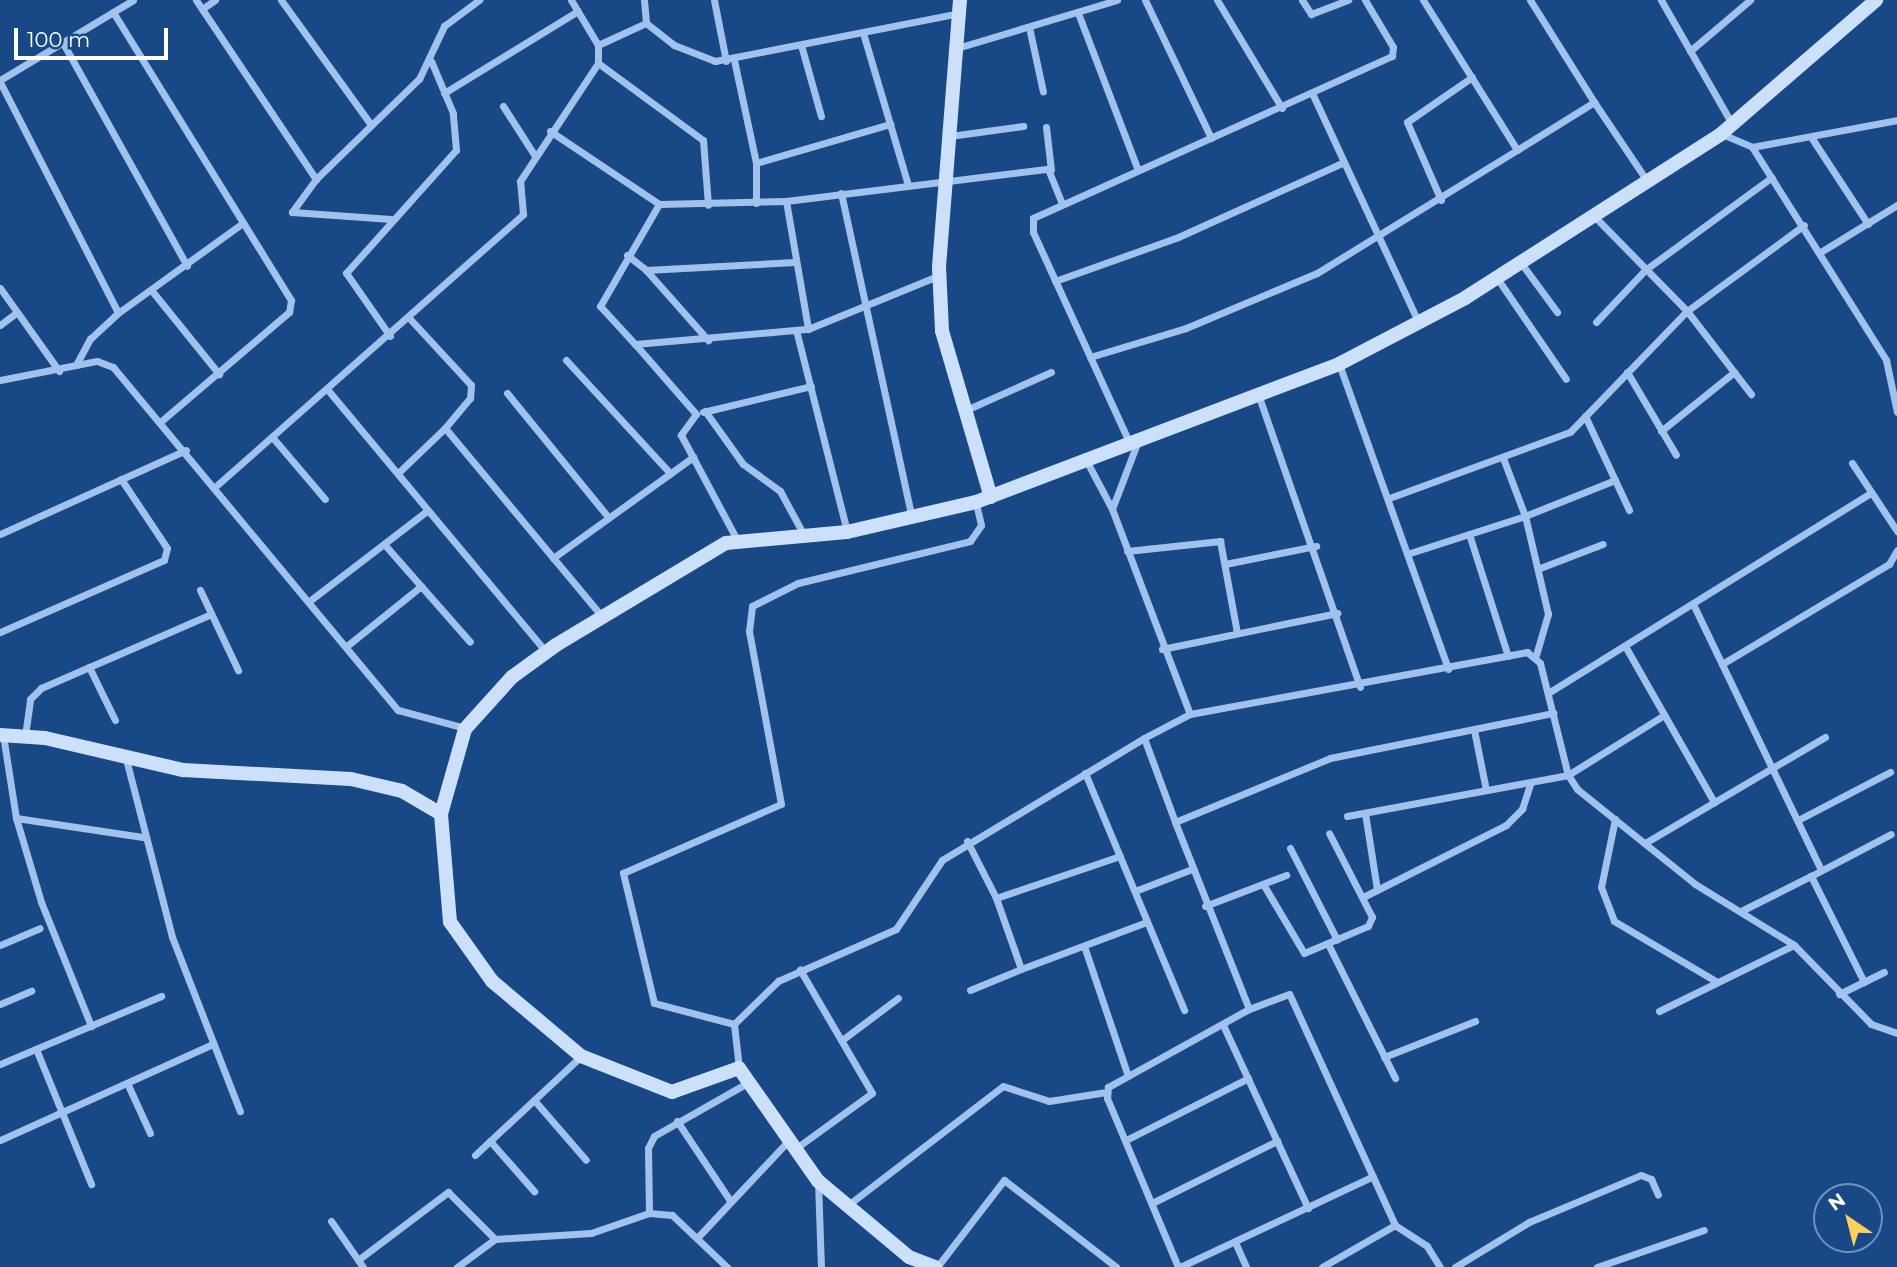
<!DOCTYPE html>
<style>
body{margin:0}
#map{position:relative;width:1897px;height:1267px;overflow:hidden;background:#194887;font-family:Montserrat,sans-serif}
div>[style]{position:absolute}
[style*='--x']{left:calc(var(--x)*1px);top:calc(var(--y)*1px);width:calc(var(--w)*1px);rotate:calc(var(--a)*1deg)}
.street>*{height:7px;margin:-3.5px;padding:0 3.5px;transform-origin:3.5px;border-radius:3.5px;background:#a0c2ed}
.secondary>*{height:14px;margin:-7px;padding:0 7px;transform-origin:7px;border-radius:7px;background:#cde0f9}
span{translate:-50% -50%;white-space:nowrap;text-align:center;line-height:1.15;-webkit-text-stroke:5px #194887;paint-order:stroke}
.north{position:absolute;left:1813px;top:1183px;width:70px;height:70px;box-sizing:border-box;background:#194887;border:2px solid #7591b7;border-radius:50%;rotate:325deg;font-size:19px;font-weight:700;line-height:28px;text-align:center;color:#fff}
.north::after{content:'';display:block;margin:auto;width:24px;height:32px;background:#ffd15c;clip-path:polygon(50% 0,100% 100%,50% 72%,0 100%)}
.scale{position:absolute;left:14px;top:28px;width:154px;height:32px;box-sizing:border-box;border:4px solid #fff;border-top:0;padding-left:9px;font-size:21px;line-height:24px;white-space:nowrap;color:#fff;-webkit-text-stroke:5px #194887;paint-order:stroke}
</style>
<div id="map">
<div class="street">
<div style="--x:196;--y:0;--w:216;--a:56.2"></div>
<div style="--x:316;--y:179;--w:41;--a:126"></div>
<div style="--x:292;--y:212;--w:99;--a:4"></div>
<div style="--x:281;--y:0;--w:154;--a:54.2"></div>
<div style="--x:571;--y:0;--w:52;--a:59"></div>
<div style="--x:598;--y:45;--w:53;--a:-24.6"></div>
<div style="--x:646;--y:23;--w:36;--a:38"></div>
<div style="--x:674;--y:45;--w:44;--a:21.3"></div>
<div style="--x:715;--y:61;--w:250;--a:-11.1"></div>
<div style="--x:644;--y:0;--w:23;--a:85"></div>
<div style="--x:714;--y:0;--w:62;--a:78.9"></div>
<div style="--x:1145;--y:0;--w:153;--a:64.4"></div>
<div style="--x:1217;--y:0;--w:126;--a:59"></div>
<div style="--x:1302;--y:0;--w:17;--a:57"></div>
<div style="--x:1311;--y:14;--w:40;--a:-21"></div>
<div style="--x:1423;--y:0;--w:177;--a:57.9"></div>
<div style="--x:1517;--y:150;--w:91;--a:-31.9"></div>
<div style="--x:1594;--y:102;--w:95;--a:56.1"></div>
<div style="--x:1530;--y:0;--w:120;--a:57.9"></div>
<div style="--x:1661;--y:0;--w:143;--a:60.2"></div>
<div style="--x:202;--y:9;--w:16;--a:-35"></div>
<div style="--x:113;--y:12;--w:339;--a:58.3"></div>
<div style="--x:291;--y:300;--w:12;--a:99"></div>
<div style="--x:289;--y:312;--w:170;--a:139.5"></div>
<div style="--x:1078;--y:13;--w:168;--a:69.1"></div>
<div style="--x:1029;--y:27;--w:66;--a:77.8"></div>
<div style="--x:863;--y:33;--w:159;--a:73.5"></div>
<div style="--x:63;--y:43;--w:255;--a:60.9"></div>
<div style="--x:801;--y:45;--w:74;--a:74.3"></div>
<div style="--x:957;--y:48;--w:167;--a:-16.7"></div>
<div style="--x:1690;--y:51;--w:79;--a:-40.4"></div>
<div style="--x:734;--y:60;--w:105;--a:77.9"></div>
<div style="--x:756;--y:163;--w:40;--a:90"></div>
<div style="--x:598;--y:63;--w:130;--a:36.3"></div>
<div style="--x:703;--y:140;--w:65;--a:85.6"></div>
<div style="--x:0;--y:80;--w:155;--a:-31"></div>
<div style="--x:0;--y:82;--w:259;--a:62.9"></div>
<div style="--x:444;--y:93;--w:157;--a:-31.5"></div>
<div style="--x:1312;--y:93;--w:254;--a:65.1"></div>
<div style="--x:503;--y:106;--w:59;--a:57.4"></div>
<div style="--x:1046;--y:127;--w:43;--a:83.4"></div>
<div style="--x:550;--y:131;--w:131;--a:33.8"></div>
<div style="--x:659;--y:204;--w:127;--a:-1.4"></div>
<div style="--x:786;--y:201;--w:264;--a:-7"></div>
<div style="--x:1048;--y:169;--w:35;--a:68"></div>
<div style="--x:1722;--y:134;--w:33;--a:23"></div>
<div style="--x:1752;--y:147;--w:147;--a:-10.5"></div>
<div style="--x:950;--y:136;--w:74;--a:-7.8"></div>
<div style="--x:1811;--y:137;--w:104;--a:56.8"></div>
<div style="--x:1752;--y:147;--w:252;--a:57.8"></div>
<div style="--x:1886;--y:360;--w:53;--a:78.1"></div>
<div style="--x:756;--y:163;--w:140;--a:-16.2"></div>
<div style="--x:316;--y:179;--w:144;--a:-44.2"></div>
<div style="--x:419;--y:79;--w:59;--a:-64.7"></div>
<div style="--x:444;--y:26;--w:44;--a:-36.6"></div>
<div style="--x:841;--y:193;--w:333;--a:77.7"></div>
<div style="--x:1441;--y:200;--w:85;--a:-113.6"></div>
<div style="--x:1407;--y:122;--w:79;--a:-34.7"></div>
<div style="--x:786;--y:201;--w:130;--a:80.2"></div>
<div style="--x:659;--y:204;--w:118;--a:120"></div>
<div style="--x:600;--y:306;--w:52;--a:47.4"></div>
<div style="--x:635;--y:344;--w:174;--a:-5"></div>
<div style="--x:808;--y:329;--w:140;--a:-22.2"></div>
<div style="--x:1594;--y:216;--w:133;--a:45.6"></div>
<div style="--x:1687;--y:311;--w:105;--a:52.4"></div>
<div style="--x:1819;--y:253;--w:92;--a:-31.6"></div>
<div style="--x:627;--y:255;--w:24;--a:38"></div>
<div style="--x:646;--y:270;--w:149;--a:-3.1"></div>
<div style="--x:1521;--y:263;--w:61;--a:53.7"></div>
<div style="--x:646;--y:270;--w:94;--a:48.5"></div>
<div style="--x:1497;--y:278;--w:122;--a:55.7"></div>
<div style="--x:1055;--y:281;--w:128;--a:-19.6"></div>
<div style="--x:1176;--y:238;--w:184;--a:-24.3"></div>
<div style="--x:0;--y:288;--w:102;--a:54.6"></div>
<div style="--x:152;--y:291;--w:107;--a:51.1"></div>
<div style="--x:411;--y:320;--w:88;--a:47.3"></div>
<div style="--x:471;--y:385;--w:13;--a:94"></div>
<div style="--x:470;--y:398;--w:39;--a:130"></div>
<div style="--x:445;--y:428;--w:244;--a:50.2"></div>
<div style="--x:1596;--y:322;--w:71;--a:-46.7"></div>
<div style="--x:1645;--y:270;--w:157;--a:-36.2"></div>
<div style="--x:0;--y:325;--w:21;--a:-37"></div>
<div style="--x:796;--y:330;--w:208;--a:75.8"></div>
<div style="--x:390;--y:336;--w:77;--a:-124.9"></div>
<div style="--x:346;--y:273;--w:165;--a:-48.2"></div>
<div style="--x:456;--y:150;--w:37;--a:-95"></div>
<div style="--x:453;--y:113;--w:56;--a:-112.9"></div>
<div style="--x:635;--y:344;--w:93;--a:48.9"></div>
<div style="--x:696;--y:414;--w:26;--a:126"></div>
<div style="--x:681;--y:435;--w:119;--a:61.9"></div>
<div style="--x:1090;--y:357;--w:100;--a:-16.8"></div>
<div style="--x:1186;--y:328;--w:142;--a:-22.8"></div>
<div style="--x:1317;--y:273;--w:235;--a:-31.6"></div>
<div style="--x:566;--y:360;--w:154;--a:47.4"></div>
<div style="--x:1339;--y:364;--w:324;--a:70.3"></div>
<div style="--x:76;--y:365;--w:30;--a:-62"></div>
<div style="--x:90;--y:339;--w:38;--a:-43"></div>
<div style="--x:118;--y:313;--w:150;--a:-35.8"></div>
<div style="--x:1627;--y:372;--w:96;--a:59.4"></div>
<div style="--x:0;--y:380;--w:99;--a:-11.1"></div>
<div style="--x:97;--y:361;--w:17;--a:21"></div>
<div style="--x:113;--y:367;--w:446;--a:50.3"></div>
<div style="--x:398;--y:710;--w:69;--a:15"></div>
<div style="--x:327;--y:389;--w:342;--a:50.2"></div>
<div style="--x:507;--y:393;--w:161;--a:50.8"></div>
<div style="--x:1259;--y:397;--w:307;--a:70.8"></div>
<div style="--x:966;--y:410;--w:93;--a:-24.1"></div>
<div style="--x:705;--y:411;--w:65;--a:54.4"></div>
<div style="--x:743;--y:464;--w:46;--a:36.1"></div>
<div style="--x:780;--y:491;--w:52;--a:61.5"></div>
<div style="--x:703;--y:412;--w:111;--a:-13.5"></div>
<div style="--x:1585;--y:416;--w:104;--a:64.9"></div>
<div style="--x:1661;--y:431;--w:94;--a:-38.9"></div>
<div style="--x:273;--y:438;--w:80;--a:49.6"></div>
<div style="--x:1130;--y:444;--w:233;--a:-114.6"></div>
<div style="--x:1033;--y:232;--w:14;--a:-90"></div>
<div style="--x:1033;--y:218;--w:394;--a:-24.3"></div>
<div style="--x:1392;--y:56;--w:9;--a:-84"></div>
<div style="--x:1393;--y:47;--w:55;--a:-120.8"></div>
<div style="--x:1086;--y:460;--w:55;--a:62"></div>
<div style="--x:1112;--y:509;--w:219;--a:69.2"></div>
<div style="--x:1852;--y:463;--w:82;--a:56.5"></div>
<div style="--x:398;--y:473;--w:65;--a:-43.8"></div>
<div style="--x:216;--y:486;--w:410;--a:-41.5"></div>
<div style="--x:523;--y:214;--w:33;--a:-95"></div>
<div style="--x:520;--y:181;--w:141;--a:-56.5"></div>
<div style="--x:598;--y:63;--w:18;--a:-90"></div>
<div style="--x:1392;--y:497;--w:189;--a:-20.1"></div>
<div style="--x:1570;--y:432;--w:168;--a:-46"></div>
<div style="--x:1687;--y:311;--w:145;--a:-36.3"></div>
<div style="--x:1112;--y:509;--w:73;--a:-69.1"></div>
<div style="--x:0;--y:534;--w:204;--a:-24.3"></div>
<div style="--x:1469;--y:534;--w:128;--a:72.3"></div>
<div style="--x:384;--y:544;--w:130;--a:48.7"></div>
<div style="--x:1127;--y:551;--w:94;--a:-6.1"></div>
<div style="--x:1220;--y:541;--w:94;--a:79.5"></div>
<div style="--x:1410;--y:553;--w:121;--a:-17.8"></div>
<div style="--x:1525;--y:516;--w:62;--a:-110.8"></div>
<div style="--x:553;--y:558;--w:173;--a:-35.8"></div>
<div style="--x:1225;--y:564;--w:93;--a:-11.2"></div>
<div style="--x:1540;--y:568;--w:67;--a:-20.9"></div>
<div style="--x:200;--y:590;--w:89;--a:64.6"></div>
<div style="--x:312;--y:599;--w:146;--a:-37.5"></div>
<div style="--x:1693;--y:604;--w:295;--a:64.3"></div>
<div style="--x:0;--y:632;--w:179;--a:-23.7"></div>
<div style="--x:164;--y:560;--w:12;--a:-76"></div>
<div style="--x:167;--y:548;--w:83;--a:-123.7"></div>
<div style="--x:348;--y:645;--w:94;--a:-38.9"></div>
<div style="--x:1625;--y:646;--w:180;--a:60.3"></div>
<div style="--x:1162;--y:649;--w:179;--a:-11.6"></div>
<div style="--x:1536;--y:655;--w:43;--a:-73.7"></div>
<div style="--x:1548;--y:614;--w:101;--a:-103.2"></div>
<div style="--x:1525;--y:516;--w:97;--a:-21.8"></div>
<div style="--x:1722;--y:664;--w:195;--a:-30.9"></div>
<div style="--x:1889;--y:564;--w:16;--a:-60"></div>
<div style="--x:89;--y:667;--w:59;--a:63.9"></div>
<div style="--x:1548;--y:693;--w:380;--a:-31.8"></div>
<div style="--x:1474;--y:730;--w:61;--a:78.7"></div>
<div style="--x:3;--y:735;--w:84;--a:81.1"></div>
<div style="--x:16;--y:818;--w:88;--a:73.4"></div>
<div style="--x:41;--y:902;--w:134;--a:68"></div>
<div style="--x:25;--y:736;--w:37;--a:-82"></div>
<div style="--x:30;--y:699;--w:16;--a:-45"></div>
<div style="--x:41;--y:688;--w:185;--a:-23.5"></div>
<div style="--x:1144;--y:738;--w:90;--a:69.7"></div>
<div style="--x:126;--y:759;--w:184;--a:75.5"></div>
<div style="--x:172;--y:937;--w:187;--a:68.7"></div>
<div style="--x:1085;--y:773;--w:257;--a:67.3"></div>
<div style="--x:1365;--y:813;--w:78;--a:81.1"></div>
<div style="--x:1347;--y:816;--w:225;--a:-10.5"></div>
<div style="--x:1568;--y:775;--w:113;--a:-32"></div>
<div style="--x:16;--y:818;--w:128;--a:8.5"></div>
<div style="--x:1615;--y:819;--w:69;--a:101.6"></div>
<div style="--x:1601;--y:887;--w:36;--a:69"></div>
<div style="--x:1614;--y:921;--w:120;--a:30.6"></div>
<div style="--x:1798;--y:820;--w:104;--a:-27.6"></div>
<div style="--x:967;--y:841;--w:64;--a:63"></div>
<div style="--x:1645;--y:843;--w:209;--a:-30.5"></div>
<div style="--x:1290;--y:848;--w:103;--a:62.9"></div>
<div style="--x:1120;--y:856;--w:131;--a:161.3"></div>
<div style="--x:996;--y:898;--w:75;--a:70.6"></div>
<div style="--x:1021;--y:969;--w:134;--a:-20.5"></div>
<div style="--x:1263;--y:884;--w:80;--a:59.3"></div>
<div style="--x:1304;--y:953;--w:69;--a:-22.9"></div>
<div style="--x:1368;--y:926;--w:10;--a:-66"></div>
<div style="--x:1372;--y:917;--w:94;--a:-117.1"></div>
<div style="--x:1135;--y:891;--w:61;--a:-21.1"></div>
<div style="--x:1363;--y:897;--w:160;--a:-26.7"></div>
<div style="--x:1506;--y:825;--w:23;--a:-45"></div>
<div style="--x:1522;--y:809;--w:28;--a:-72"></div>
<div style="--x:1205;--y:906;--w:87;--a:-20.9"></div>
<div style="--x:1743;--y:910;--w:76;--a:-26.6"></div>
<div style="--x:1328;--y:944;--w:150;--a:63.4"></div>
<div style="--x:0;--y:945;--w:43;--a:-23"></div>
<div style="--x:1084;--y:946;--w:137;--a:71.3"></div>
<div style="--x:1128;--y:1076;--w:23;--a:151"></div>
<div style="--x:1108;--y:1087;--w:11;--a:95"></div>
<div style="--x:1107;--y:1098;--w:183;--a:67.2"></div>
<div style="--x:1864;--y:982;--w:119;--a:-116.6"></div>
<div style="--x:1811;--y:876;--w:90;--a:-27.7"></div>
<div style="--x:970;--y:990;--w:55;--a:-22.4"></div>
<div style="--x:1839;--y:994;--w:50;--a:-26.1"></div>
<div style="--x:0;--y:1004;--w:34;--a:-23"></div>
<div style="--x:1659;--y:1011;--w:150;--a:-26.1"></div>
<div style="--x:734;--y:1024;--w:83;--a:-165.3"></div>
<div style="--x:654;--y:1003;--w:134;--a:-103.4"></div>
<div style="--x:623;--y:873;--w:172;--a:-23.6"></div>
<div style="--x:781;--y:804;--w:176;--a:-100.5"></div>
<div style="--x:749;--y:631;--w:25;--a:-83"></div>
<div style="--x:752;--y:606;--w:51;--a:-26.6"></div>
<div style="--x:798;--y:583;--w:177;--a:-13.7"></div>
<div style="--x:970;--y:541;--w:19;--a:-55"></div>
<div style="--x:981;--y:525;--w:23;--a:-103"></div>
<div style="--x:1223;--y:1025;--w:202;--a:65.1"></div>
<div style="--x:842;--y:1040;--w:70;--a:-36.9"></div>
<div style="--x:36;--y:1049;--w:146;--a:67.8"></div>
<div style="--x:1384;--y:1057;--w:98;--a:-21.6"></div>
<div style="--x:0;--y:1064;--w:175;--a:-22.9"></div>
<div style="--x:739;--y:1068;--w:44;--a:-96.5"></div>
<div style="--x:734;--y:1024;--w:62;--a:-44.3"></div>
<div style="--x:778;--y:981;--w:129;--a:-23.8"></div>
<div style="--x:896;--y:929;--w:83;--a:-56.3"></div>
<div style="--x:942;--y:860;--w:236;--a:-31.1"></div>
<div style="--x:1144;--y:738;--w:52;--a:-27.6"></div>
<div style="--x:1190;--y:714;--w:343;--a:-10.4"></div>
<div style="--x:1527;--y:652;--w:17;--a:40"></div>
<div style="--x:1540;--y:663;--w:115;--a:76"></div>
<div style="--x:1568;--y:775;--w:17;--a:57"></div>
<div style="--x:1577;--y:789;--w:151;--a:38.8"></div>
<div style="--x:1695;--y:884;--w:116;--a:31.6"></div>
<div style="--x:1794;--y:945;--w:110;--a:45.7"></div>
<div style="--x:1871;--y:1024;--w:28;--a:19"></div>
<div style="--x:1128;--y:1076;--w:138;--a:-29"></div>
<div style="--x:128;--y:1085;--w:53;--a:65.4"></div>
<div style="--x:534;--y:1100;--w:79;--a:49.1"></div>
<div style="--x:677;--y:1121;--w:97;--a:56.3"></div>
<div style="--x:0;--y:1140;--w:234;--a:-24.3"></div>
<div style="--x:1126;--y:1140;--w:137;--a:-26.9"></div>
<div style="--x:490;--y:1141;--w:67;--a:48.7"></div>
<div style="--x:799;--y:1146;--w:90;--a:-36"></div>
<div style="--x:872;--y:1093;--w:143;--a:-120.3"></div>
<div style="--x:475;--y:1155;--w:145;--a:-43"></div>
<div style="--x:818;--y:1182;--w:85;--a:88"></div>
<div style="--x:1152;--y:1203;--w:140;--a:-26.4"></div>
<div style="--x:848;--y:1205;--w:195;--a:-37.5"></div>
<div style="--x:1003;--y:1086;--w:48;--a:18.1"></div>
<div style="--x:1049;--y:1101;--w:58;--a:-9"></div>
<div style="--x:649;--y:1213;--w:65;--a:-90.9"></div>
<div style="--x:648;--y:1148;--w:13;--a:-63"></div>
<div style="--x:654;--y:1136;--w:109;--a:-29.6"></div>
<div style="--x:331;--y:1221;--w:56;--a:55.2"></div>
<div style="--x:697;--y:1238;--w:136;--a:-46.8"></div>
<div style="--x:1235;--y:1242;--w:27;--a:66"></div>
<div style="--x:358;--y:1260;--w:113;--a:-37.1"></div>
<div style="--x:448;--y:1192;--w:66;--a:45"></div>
<div style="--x:457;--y:1267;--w:47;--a:-36.4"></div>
<div style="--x:495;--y:1239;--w:96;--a:-3.6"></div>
<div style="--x:591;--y:1233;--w:61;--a:-19"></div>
<div style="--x:649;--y:1213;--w:23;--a:5"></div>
<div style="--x:672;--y:1215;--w:76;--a:43.4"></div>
<div style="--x:937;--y:1267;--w:110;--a:-52.4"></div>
<div style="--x:1004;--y:1180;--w:142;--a:37.8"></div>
<div style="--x:1180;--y:1267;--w:213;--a:-25.2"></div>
<div style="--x:1322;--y:1267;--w:84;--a:-29.9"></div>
<div style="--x:1440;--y:1267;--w:25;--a:-122"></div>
<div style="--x:1427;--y:1246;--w:38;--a:-147"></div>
<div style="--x:1395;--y:1225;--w:254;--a:-114.6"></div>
<div style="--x:1289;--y:994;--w:43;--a:159.4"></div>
<div style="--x:1249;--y:1009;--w:201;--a:-111.6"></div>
<div style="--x:1175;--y:822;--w:168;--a:-22.4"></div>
<div style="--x:1330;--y:758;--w:228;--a:-11.4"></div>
<div style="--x:1455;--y:1267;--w:87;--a:-31.3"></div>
<div style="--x:1529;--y:1222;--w:121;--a:-22.8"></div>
<div style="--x:1641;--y:1175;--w:11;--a:22"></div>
<div style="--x:1651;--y:1179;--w:17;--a:66"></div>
<div style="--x:1597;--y:1267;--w:113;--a:-19.1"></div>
</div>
<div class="secondary">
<div style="--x:960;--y:0;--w:268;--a:94.5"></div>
<div style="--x:939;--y:267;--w:64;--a:87.3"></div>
<div style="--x:942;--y:331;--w:173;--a:73.6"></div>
<div style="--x:0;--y:735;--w:45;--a:3.8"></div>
<div style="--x:45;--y:738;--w:142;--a:13.1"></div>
<div style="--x:183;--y:770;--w:168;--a:3.1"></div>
<div style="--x:351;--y:779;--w:52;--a:13.2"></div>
<div style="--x:402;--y:791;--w:45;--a:30.5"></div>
<div style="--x:935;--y:1267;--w:28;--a:-159"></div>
<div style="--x:909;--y:1257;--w:119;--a:-140.1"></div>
<div style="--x:818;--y:1181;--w:138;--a:-125"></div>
<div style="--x:739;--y:1068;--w:71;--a:160.3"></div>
<div style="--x:672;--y:1092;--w:98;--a:-158.4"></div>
<div style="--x:581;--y:1056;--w:116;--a:-139.9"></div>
<div style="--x:492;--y:981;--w:72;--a:-125.4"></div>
<div style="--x:450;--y:922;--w:108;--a:-94.8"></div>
<div style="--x:441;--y:814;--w:88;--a:-74.2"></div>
<div style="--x:465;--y:729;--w:70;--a:-47.9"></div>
<div style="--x:512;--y:677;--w:54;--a:-36"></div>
<div style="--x:556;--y:645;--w:198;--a:-31"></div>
<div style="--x:726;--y:543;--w:121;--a:-5.2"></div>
<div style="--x:847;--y:532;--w:132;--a:-13.1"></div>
<div style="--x:976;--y:502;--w:388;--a:-20.8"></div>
<div style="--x:1339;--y:364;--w:142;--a:-27.6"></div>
<div style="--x:1465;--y:298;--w:304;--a:-32.6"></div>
<div style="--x:1721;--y:134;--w:205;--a:-40.8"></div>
</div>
<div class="north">N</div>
<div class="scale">100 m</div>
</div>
